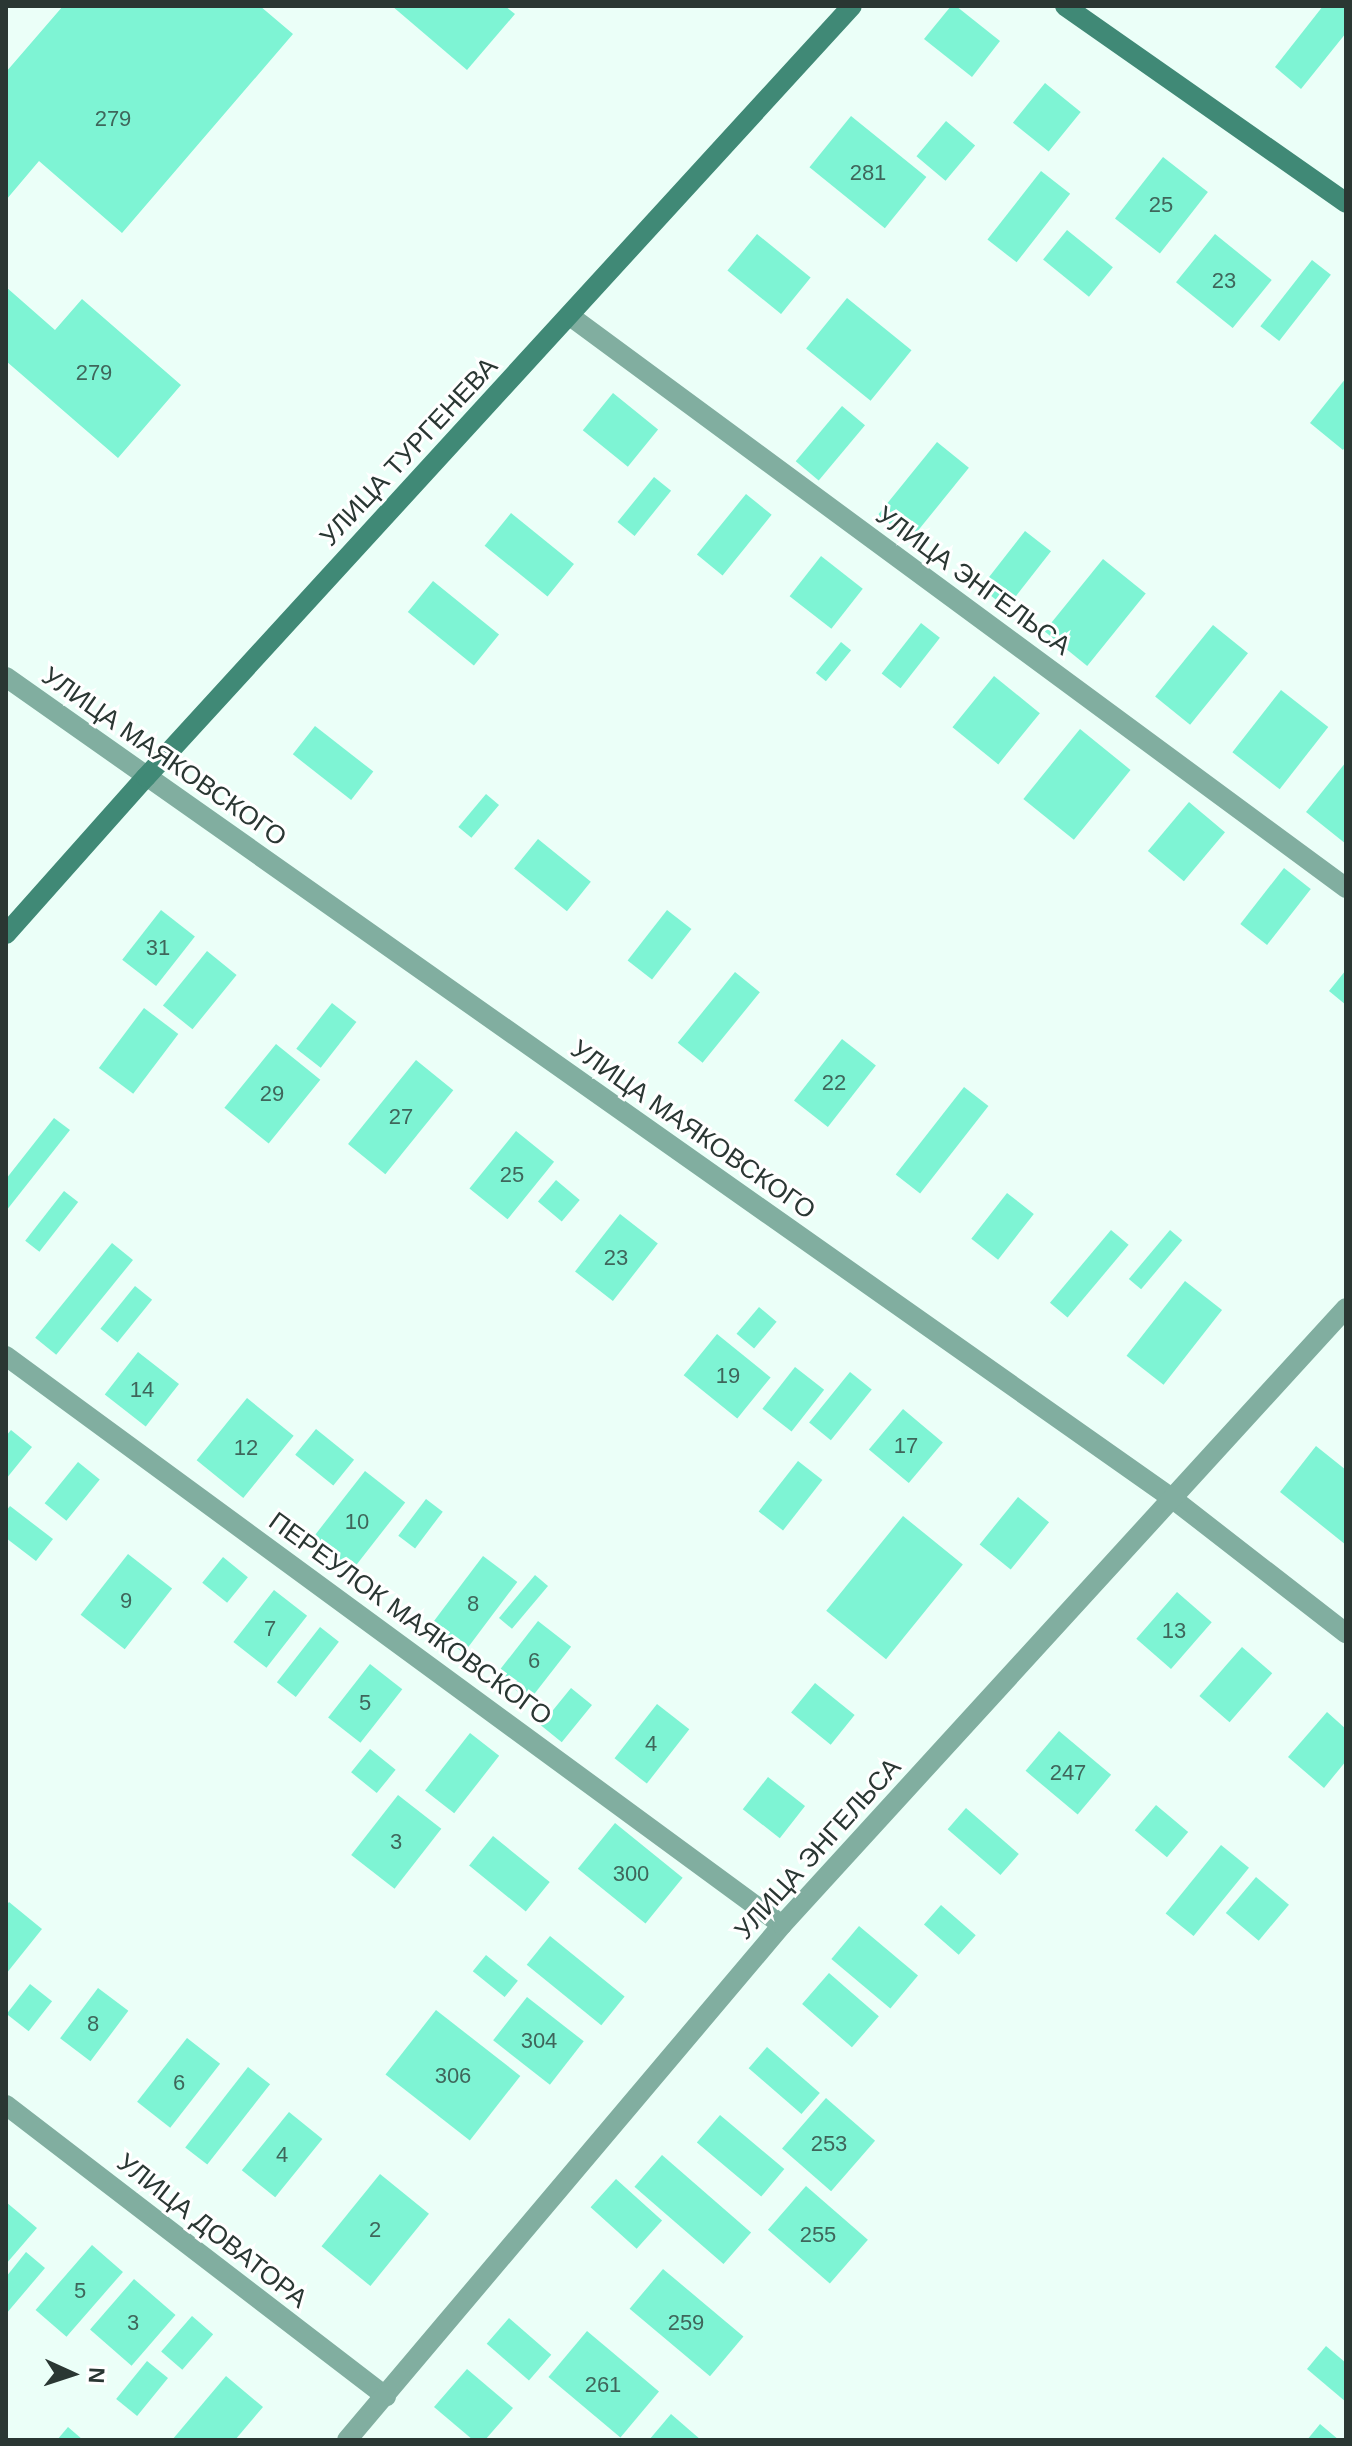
<!DOCTYPE html>
<meta charset="utf-8">
<style>
body{margin:0}
#map{position:relative;width:1352px;height:2446px;overflow:hidden;background:#ebfff8;font-family:Arial,sans-serif}
div>[style]{position:absolute}
[style*='--x']{left:calc(var(--x)*1px);top:calc(var(--y)*1px);width:calc(var(--w)*1px);rotate:calc(var(--a)*1deg)}
.building>*{inset:0;background:#7ef4d4;transform-origin:0 0}
.street>*{height:20px;margin:-10px;padding:0 10px;transform-origin:10px;border-radius:10px;background:#81aea0}
.secondary>*{height:20px;margin:-10px;padding:0 10px;transform-origin:10px;border-radius:10px;background:#408976}
span{translate:-50% -50%;white-space:nowrap;text-align:center;line-height:1.15;-webkit-text-stroke:6px #fff;paint-order:stroke}
.number-label{font-size:22px;color:#3f665b}
.number-label span{-webkit-text-stroke-width:0}
.street-label{font-size:26px;color:#2a3733}
.frame{position:absolute;inset:0;border:8px solid #2a3733;pointer-events:none}
.north{position:absolute;left:32px;top:2334px;width:80px;height:80px;-webkit-text-stroke:6px #fff;paint-order:stroke;rotate:93deg;font-size:22px;font-weight:700;line-height:32px;text-align:center;color:#2a3733}
.north::after{content:'';display:block;margin:auto;width:28px;height:36px;background:#2a3733;clip-path:polygon(50% 0,100% 100%,50% 72%,0 100%)}
</style>
<div id="map">
<div class="building">
<div style="clip-path:polygon(63px 6px,260px 6px,293px 34px,122px 233px,39px 161px,6px 200px,6px 72px)"></div>
<div style="clip-path:polygon(392px 6px,505px 6px,515px 14px,467px 70px)"></div>
<div style="clip-path:polygon(951px 6px,956px 6px,1000px 41px,972px 77px,924px 39px)"></div>
<div style="clip-path:polygon(1323px 6px,1346px 6px,1346px 33px,1301px 89px,1275px 67px)"></div>
<div style="left:1045px;top:83px;width:46px;height:51px;rotate:39deg"></div>
<div style="left:851px;top:116px;width:97px;height:66px;rotate:39deg"></div>
<div style="left:946px;top:121px;width:38px;height:46px;rotate:40deg"></div>
<div style="left:1163px;top:157px;width:57px;height:78px;rotate:38deg"></div>
<div style="left:1041px;top:171px;width:37px;height:87px;rotate:38deg"></div>
<div style="left:1067px;top:230px;width:59px;height:38px;rotate:39deg"></div>
<div style="left:757px;top:234px;width:69px;height:47px;rotate:39deg"></div>
<div style="left:1215px;top:234px;width:73px;height:62px;rotate:39deg"></div>
<div style="left:1312px;top:260px;width:24px;height:84px;rotate:38deg"></div>
<div style="clip-path:polygon(6px 287px,55px 330px,82px 299px,181px 385px,118px 458px,6px 361px)"></div>
<div style="left:847px;top:298px;width:83px;height:65px;rotate:39deg"></div>
<div style="clip-path:polygon(1346px 378px,1346px 446px,1343px 450px,1310px 423px)"></div>
<div style="left:613px;top:393px;width:58px;height:48px;rotate:39deg"></div>
<div style="left:842px;top:406px;width:30px;height:72px;rotate:40deg"></div>
<div style="left:937px;top:442px;width:41px;height:94px;rotate:39deg"></div>
<div style="left:654px;top:477px;width:22px;height:58px;rotate:39deg"></div>
<div style="left:746px;top:494px;width:33px;height:78px;rotate:39deg"></div>
<div style="left:511px;top:513px;width:81px;height:42px;rotate:39deg"></div>
<div style="left:1025px;top:531px;width:33px;height:72px;rotate:38deg"></div>
<div style="left:821px;top:556px;width:53px;height:51px;rotate:38deg"></div>
<div style="left:1103px;top:559px;width:55px;height:93px;rotate:39deg"></div>
<div style="left:433px;top:581px;width:85px;height:40px;rotate:39deg"></div>
<div style="left:921px;top:623px;width:24px;height:64px;rotate:38deg"></div>
<div style="left:1213px;top:625px;width:45px;height:92px;rotate:39deg"></div>
<div style="left:841px;top:642px;width:13px;height:40px;rotate:39deg"></div>
<div style="left:994px;top:676px;width:59px;height:66px;rotate:39deg"></div>
<div style="left:1281px;top:690px;width:60px;height:79px;rotate:38deg"></div>
<div style="left:315px;top:726px;width:74px;height:36px;rotate:38deg"></div>
<div style="left:1080px;top:729px;width:65px;height:90px;rotate:39deg"></div>
<div style="clip-path:polygon(1346px 762px,1346px 844px,1306px 812px)"></div>
<div style="left:486px;top:794px;width:17px;height:43px;rotate:40deg"></div>
<div style="left:1189px;top:802px;width:47px;height:64px;rotate:40deg"></div>
<div style="left:538px;top:839px;width:68px;height:38px;rotate:39deg"></div>
<div style="left:1284px;top:868px;width:34px;height:71px;rotate:38deg"></div>
<div style="left:161px;top:910px;width:43px;height:63px;rotate:38deg"></div>
<div style="left:667px;top:910px;width:31px;height:64px;rotate:38deg"></div>
<div style="left:207px;top:951px;width:38px;height:70px;rotate:39deg"></div>
<div style="clip-path:polygon(1346px 970px,1346px 1005px,1329px 991px)"></div>
<div style="left:735px;top:972px;width:32px;height:91px;rotate:39deg"></div>
<div style="left:332px;top:1003px;width:31px;height:58px;rotate:38deg"></div>
<div style="left:144px;top:1008px;width:43px;height:75px;rotate:37deg"></div>
<div style="left:842px;top:1039px;width:43px;height:78px;rotate:38deg"></div>
<div style="left:276px;top:1044px;width:57px;height:82px;rotate:39deg"></div>
<div style="left:416px;top:1060px;width:48px;height:108px;rotate:39deg"></div>
<div style="left:964px;top:1087px;width:31px;height:111px;rotate:38deg"></div>
<div style="clip-path:polygon(54px 1118px,70px 1130px,6px 1211px,6px 1179px)"></div>
<div style="left:516px;top:1131px;width:49px;height:74px;rotate:39deg"></div>
<div style="left:556px;top:1180px;width:31px;height:28px;rotate:40deg"></div>
<div style="left:64px;top:1191px;width:18px;height:63px;rotate:38deg"></div>
<div style="left:1007px;top:1193px;width:34px;height:58px;rotate:38deg"></div>
<div style="left:620px;top:1214px;width:48px;height:73px;rotate:38deg"></div>
<div style="left:1111px;top:1230px;width:23px;height:95px;rotate:40deg"></div>
<div style="left:1170px;top:1230px;width:16px;height:64px;rotate:40deg"></div>
<div style="left:112px;top:1243px;width:27px;height:122px;rotate:39deg"></div>
<div style="left:1185px;top:1281px;width:47px;height:95px;rotate:38deg"></div>
<div style="left:135px;top:1286px;width:22px;height:55px;rotate:39deg"></div>
<div style="left:759px;top:1307px;width:23px;height:35px;rotate:40deg"></div>
<div style="left:717px;top:1334px;width:69px;height:53px;rotate:39deg"></div>
<div style="left:138px;top:1352px;width:52px;height:54px;rotate:38deg"></div>
<div style="left:795px;top:1367px;width:37px;height:53px;rotate:38deg"></div>
<div style="left:850px;top:1372px;width:28px;height:65px;rotate:39deg"></div>
<div style="left:247px;top:1398px;width:60px;height:80px;rotate:39deg"></div>
<div style="left:903px;top:1409px;width:52px;height:53px;rotate:40deg"></div>
<div style="left:316px;top:1429px;width:49px;height:33px;rotate:39deg"></div>
<div style="clip-path:polygon(11px 1430px,32px 1447px,6px 1479px,6px 1436px)"></div>
<div style="clip-path:polygon(1316px 1446px,1346px 1470px,1346px 1545px,1280px 1492px)"></div>
<div style="left:798px;top:1461px;width:31px;height:64px;rotate:38deg"></div>
<div style="left:78px;top:1462px;width:28px;height:53px;rotate:39deg"></div>
<div style="left:365px;top:1471px;width:51px;height:89px;rotate:38deg"></div>
<div style="left:1018px;top:1497px;width:40px;height:61px;rotate:39deg"></div>
<div style="left:426px;top:1499px;width:21px;height:46px;rotate:37deg"></div>
<div style="clip-path:polygon(10px 1506px,53px 1539px,36px 1561px,6px 1538px,6px 1511px)"></div>
<div style="left:903px;top:1516px;width:77px;height:122px;rotate:39deg"></div>
<div style="left:128px;top:1554px;width:56px;height:77px;rotate:38deg"></div>
<div style="left:483px;top:1556px;width:43px;height:89px;rotate:37deg"></div>
<div style="left:223px;top:1557px;width:32px;height:33px;rotate:39deg"></div>
<div style="left:535px;top:1575px;width:17px;height:56px;rotate:40deg"></div>
<div style="left:274px;top:1590px;width:42px;height:66px;rotate:38deg"></div>
<div style="left:1177px;top:1592px;width:46px;height:62px;rotate:41deg"></div>
<div style="left:538px;top:1621px;width:42px;height:68px;rotate:38deg"></div>
<div style="left:320px;top:1627px;width:24px;height:70px;rotate:38deg"></div>
<div style="left:1242px;top:1647px;width:40px;height:65px;rotate:41deg"></div>
<div style="left:370px;top:1664px;width:41px;height:68px;rotate:38deg"></div>
<div style="left:815px;top:1683px;width:51px;height:38px;rotate:39deg"></div>
<div style="left:571px;top:1688px;width:27px;height:48px;rotate:39deg"></div>
<div style="left:657px;top:1704px;width:41px;height:69px;rotate:38deg"></div>
<div style="clip-path:polygon(1327px 1712px,1346px 1729px,1346px 1761px,1324px 1788px,1288px 1757px)"></div>
<div style="left:1059px;top:1731px;width:68px;height:52px;rotate:40deg"></div>
<div style="left:470px;top:1733px;width:37px;height:73px;rotate:38deg"></div>
<div style="left:370px;top:1749px;width:33px;height:30px;rotate:39deg"></div>
<div style="left:768px;top:1777px;width:47px;height:41px;rotate:38deg"></div>
<div style="left:398px;top:1795px;width:55px;height:76px;rotate:38deg"></div>
<div style="left:1156px;top:1805px;width:42px;height:33px;rotate:40deg"></div>
<div style="left:966px;top:1808px;width:70px;height:28px;rotate:41deg"></div>
<div style="left:615px;top:1823px;width:87px;height:59px;rotate:39deg"></div>
<div style="left:493px;top:1836px;width:73px;height:38px;rotate:39deg"></div>
<div style="left:1221px;top:1845px;width:36px;height:88px;rotate:39deg"></div>
<div style="left:1256px;top:1877px;width:43px;height:47px;rotate:40deg"></div>
<div style="clip-path:polygon(9px 1902px,42px 1929px,6px 1974px,6px 1906px)"></div>
<div style="left:941px;top:1905px;width:46px;height:26px;rotate:41deg"></div>
<div style="left:859px;top:1926px;width:77px;height:43px;rotate:40deg"></div>
<div style="left:550px;top:1936px;width:96px;height:37px;rotate:39deg"></div>
<div style="left:486px;top:1955px;width:41px;height:21px;rotate:39deg"></div>
<div style="left:829px;top:1973px;width:66px;height:41px;rotate:41deg"></div>
<div style="left:30px;top:1984px;width:28px;height:38px;rotate:38deg"></div>
<div style="left:98px;top:1988px;width:38px;height:63px;rotate:37deg"></div>
<div style="left:527px;top:1997px;width:72px;height:55px;rotate:38deg"></div>
<div style="left:436px;top:2010px;width:107px;height:82px;rotate:38deg"></div>
<div style="left:187px;top:2038px;width:42px;height:81px;rotate:38deg"></div>
<div style="left:767px;top:2047px;width:70px;height:28px;rotate:41deg"></div>
<div style="left:248px;top:2067px;width:28px;height:102px;rotate:38deg"></div>
<div style="left:826px;top:2098px;width:65px;height:67px;rotate:41deg"></div>
<div style="left:289px;top:2112px;width:43px;height:75px;rotate:39deg"></div>
<div style="left:720px;top:2115px;width:84px;height:36px;rotate:40deg"></div>
<div style="left:662px;top:2155px;width:118px;height:42px;rotate:41deg"></div>
<div style="left:380px;top:2174px;width:63px;height:93px;rotate:39deg"></div>
<div style="left:616px;top:2179px;width:62px;height:38px;rotate:42deg"></div>
<div style="left:806px;top:2186px;width:82px;height:58px;rotate:41deg"></div>
<div style="clip-path:polygon(6px 2202px,37px 2228px,6px 2264px)"></div>
<div style="left:92px;top:2245px;width:41px;height:86px;rotate:41deg"></div>
<div style="clip-path:polygon(26px 2252px,45px 2268px,6px 2314px,6px 2277px)"></div>
<div style="left:663px;top:2269px;width:105px;height:52px;rotate:40deg"></div>
<div style="left:134px;top:2279px;width:55px;height:67px;rotate:41deg"></div>
<div style="left:192px;top:2316px;width:28px;height:47px;rotate:41deg"></div>
<div style="left:509px;top:2318px;width:56px;height:34px;rotate:41deg"></div>
<div style="left:587px;top:2331px;width:94px;height:60px;rotate:40deg"></div>
<div style="clip-path:polygon(1326px 2346px,1346px 2363px,1346px 2402px,1307px 2369px)"></div>
<div style="left:147px;top:2361px;width:27px;height:49px;rotate:39deg"></div>
<div style="clip-path:polygon(467px 2369px,513px 2408px,485px 2440px,473px 2440px,434px 2407px)"></div>
<div style="clip-path:polygon(226px 2376px,263px 2407px,235px 2440px,172px 2440px)"></div>
<div style="clip-path:polygon(671px 2414px,701px 2440px,649px 2440px)"></div>
<div style="clip-path:polygon(1320px 2424px,1339px 2440px,1307px 2440px)"></div>
<div style="clip-path:polygon(68px 2427px,83px 2440px,57px 2440px)"></div>
</div>
<div class="street">
<div style="--x:570;--y:316;--w:964;--a:36.39"></div>
<div style="--x:6;--y:677;--w:1427;--a:35.16"></div>
<div style="--x:1173;--y:1499;--w:219;--a:37.8"></div>
<div style="--x:6;--y:1356;--w:962;--a:36.25"></div>
<div style="--x:6;--y:2105;--w:479;--a:37.5"></div>
<div style="--x:347;--y:2440;--w:674;--a:-49.81"></div>
<div style="--x:782;--y:1925;--w:836;--a:-47.57"></div>
</div>
<div class="secondary">
<div style="--x:1065;--y:6;--w:343;--a:35"></div>
<div style="--x:6;--y:934;--w:210;--a:-48.3"></div>
<div style="--x:146;--y:777;--w:1045;--a:-47.52"></div>
</div>
<div class="number-label">
<span style="left:113px;top:119px">279</span>
<span style="left:868px;top:173px">281</span>
<span style="left:1161px;top:205px">25</span>
<span style="left:1224px;top:281px">23</span>
<span style="left:94px;top:373px">279</span>
<span style="left:158px;top:948px">31</span>
<span style="left:834px;top:1083px">22</span>
<span style="left:272px;top:1094px">29</span>
<span style="left:401px;top:1117px">27</span>
<span style="left:512px;top:1175px">25</span>
<span style="left:616px;top:1258px">23</span>
<span style="left:728px;top:1376px">19</span>
<span style="left:142px;top:1390px">14</span>
<span style="left:906px;top:1446px">17</span>
<span style="left:246px;top:1448px">12</span>
<span style="left:357px;top:1522px">10</span>
<span style="left:126px;top:1601px">9</span>
<span style="left:473px;top:1604px">8</span>
<span style="left:270px;top:1629px">7</span>
<span style="left:1174px;top:1631px">13</span>
<span style="left:534px;top:1661px">6</span>
<span style="left:365px;top:1703px">5</span>
<span style="left:651px;top:1744px">4</span>
<span style="left:1068px;top:1773px">247</span>
<span style="left:396px;top:1842px">3</span>
<span style="left:631px;top:1874px">300</span>
<span style="left:93px;top:2024px">8</span>
<span style="left:539px;top:2041px">304</span>
<span style="left:453px;top:2076px">306</span>
<span style="left:179px;top:2083px">6</span>
<span style="left:829px;top:2144px">253</span>
<span style="left:282px;top:2155px">4</span>
<span style="left:375px;top:2230px">2</span>
<span style="left:818px;top:2235px">255</span>
<span style="left:80px;top:2291px">5</span>
<span style="left:133px;top:2323px">3</span>
<span style="left:686px;top:2323px">259</span>
<span style="left:603px;top:2385px">261</span>
</div>
<div class="street-label">
<span style="left:409px;top:452px;rotate:-47deg">УЛИЦА ТУРГЕНЕВА</span>
<span style="left:973px;top:581px;rotate:36deg">УЛИЦА ЭНГЕЛЬСА</span>
<span style="left:164px;top:757px;rotate:35deg">УЛИЦА МАЯКОВСКОГО</span>
<span style="left:693px;top:1130px;rotate:35deg">УЛИЦА МАЯКОВСКОГО</span>
<span style="left:410px;top:1619px;rotate:36deg">ПЕРЕУЛОК МАЯКОВСКОГО</span>
<span style="left:818px;top:1849px;rotate:-48deg">УЛИЦА ЭНГЕЛЬСА</span>
<span style="left:212px;top:2231px;rotate:38deg">УЛИЦА ДОВАТОРА</span>
</div>
<div class="frame"></div>
<div class="north">N</div>
</div>
